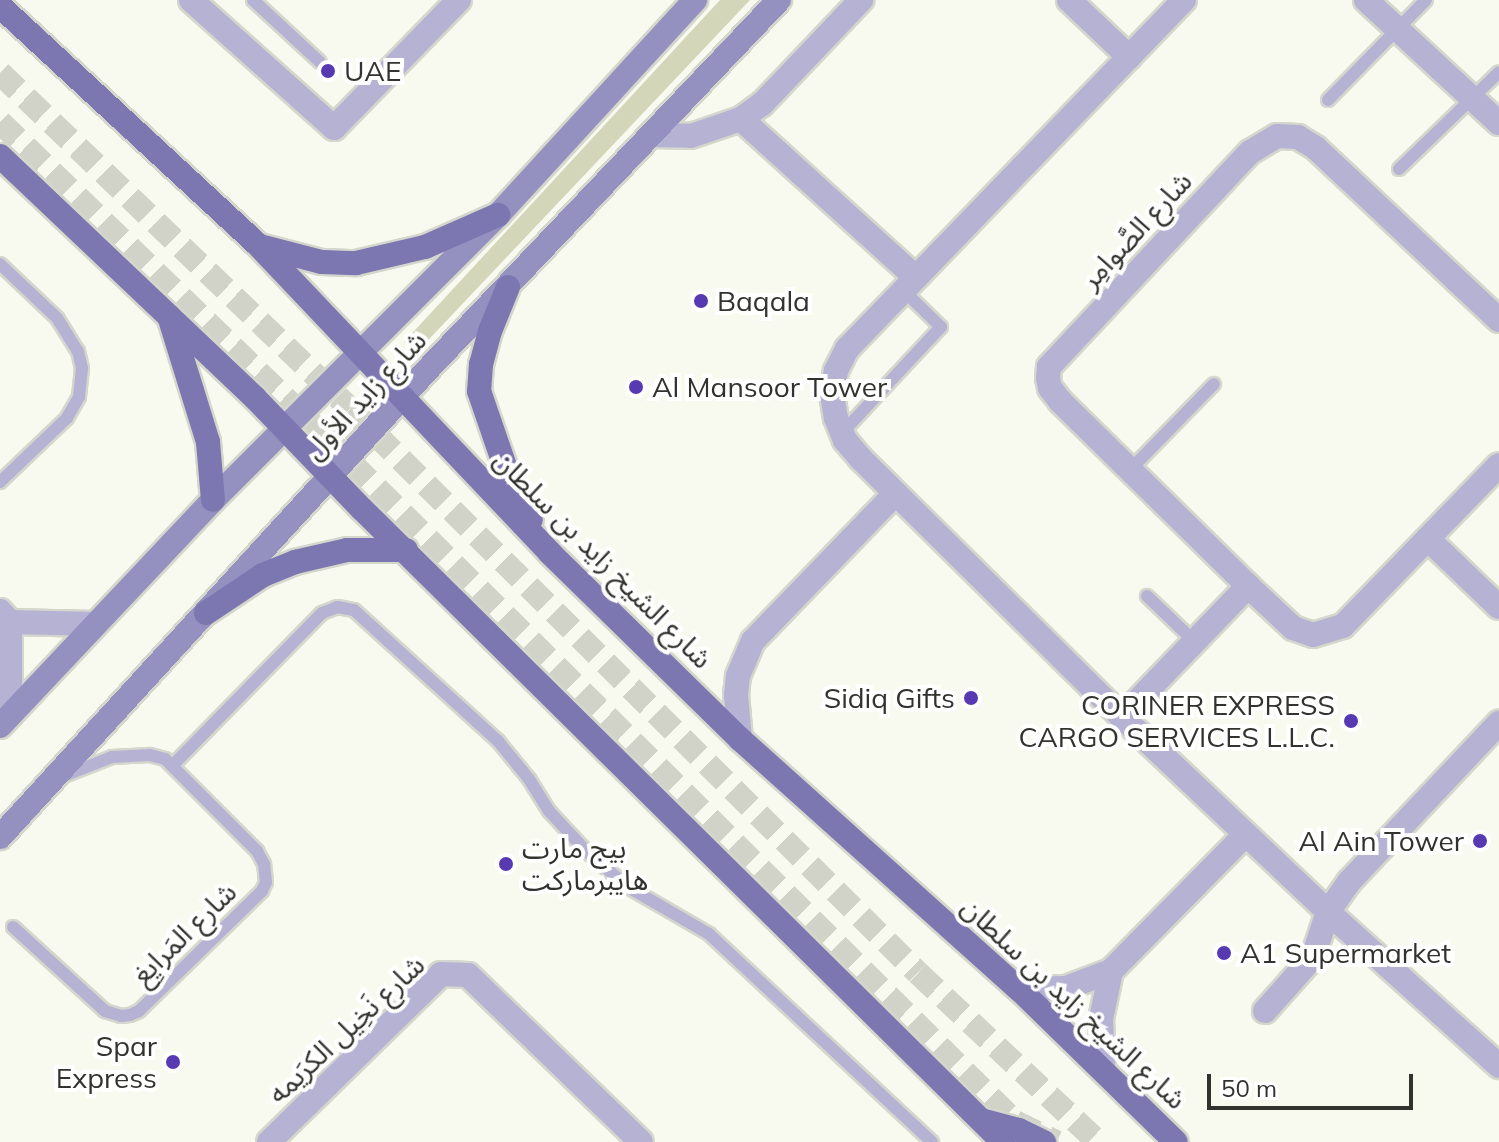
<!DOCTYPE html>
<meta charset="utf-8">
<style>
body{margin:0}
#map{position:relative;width:1499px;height:1142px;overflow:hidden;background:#f9faef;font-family:Mulish,"Noto Sans Arabic",sans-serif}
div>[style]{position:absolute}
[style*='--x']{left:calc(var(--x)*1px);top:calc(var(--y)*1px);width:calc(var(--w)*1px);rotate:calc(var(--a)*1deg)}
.green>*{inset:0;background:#d4d6ba}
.trunk-tunnel>*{height:24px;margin-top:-12px;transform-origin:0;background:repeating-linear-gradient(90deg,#d1d2c8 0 24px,transparent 0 36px)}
.roads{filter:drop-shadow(2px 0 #d5d6cc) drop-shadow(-2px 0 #d5d6cc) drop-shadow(0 2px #d5d6cc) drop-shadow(0 -2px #d5d6cc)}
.service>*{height:12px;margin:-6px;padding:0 6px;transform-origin:6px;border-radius:6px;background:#b5b2d4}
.minor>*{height:24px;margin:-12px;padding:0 12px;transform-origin:12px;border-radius:12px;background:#b5b2d4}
.secondary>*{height:24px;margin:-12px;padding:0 12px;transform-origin:12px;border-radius:12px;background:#9490c0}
.primary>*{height:24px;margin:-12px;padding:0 12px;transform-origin:12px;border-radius:12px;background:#7c76b1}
.dots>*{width:22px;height:22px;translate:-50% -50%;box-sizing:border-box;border:4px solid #fff;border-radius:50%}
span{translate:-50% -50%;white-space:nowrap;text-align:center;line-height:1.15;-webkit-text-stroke:8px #fff;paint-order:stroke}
.poi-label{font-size:28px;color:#32332e}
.left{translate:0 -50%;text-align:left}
.right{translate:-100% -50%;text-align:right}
.street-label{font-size:28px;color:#32332e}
.scale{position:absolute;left:1207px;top:1074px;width:206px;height:36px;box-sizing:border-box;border:4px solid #32332e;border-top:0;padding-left:10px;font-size:24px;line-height:28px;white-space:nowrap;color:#32332e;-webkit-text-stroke:6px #fff;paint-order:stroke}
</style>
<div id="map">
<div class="green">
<div style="clip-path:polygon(720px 0,750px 0,416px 353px,404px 342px)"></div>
</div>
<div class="trunk-tunnel">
<div style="--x:0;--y:73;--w:485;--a:43.8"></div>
<div style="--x:350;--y:409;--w:800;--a:44.8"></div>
<div style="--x:918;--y:973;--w:247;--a:43.2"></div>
<div style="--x:0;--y:122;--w:454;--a:44.1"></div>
<div style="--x:326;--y:438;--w:971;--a:44.79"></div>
<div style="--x:1015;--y:1122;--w:46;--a:26"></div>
</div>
<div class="roads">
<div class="service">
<div style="--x:253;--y:0;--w:91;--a:42.8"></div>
<div style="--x:1328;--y:100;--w:140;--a:-45.6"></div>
<div style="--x:1399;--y:169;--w:139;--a:-44.1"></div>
<div style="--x:0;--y:264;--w:79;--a:43.5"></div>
<div style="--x:57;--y:318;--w:39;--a:58"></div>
<div style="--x:78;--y:351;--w:17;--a:77"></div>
<div style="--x:82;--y:368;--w:29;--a:96"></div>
<div style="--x:79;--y:397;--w:24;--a:120"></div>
<div style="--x:67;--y:418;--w:93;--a:136.3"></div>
<div style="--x:842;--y:433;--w:145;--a:-47"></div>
<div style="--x:941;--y:327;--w:53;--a:-135.8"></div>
<div style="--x:1130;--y:470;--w:120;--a:-45.7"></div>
<div style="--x:1147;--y:596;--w:65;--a:43.8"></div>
<div style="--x:174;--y:764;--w:211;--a:-45.6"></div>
<div style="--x:322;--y:613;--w:17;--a:-21"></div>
<div style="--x:338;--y:607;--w:16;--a:11"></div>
<div style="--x:354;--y:610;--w:195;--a:42.3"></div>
<div style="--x:498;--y:741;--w:49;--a:50.8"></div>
<div style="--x:529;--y:779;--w:38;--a:58"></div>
<div style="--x:549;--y:811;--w:54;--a:47.2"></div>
<div style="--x:586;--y:851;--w:55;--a:40.6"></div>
<div style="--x:628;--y:887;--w:94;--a:30.1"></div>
<div style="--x:709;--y:934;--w:305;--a:43"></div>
<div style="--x:13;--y:927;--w:125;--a:42.4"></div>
<div style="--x:105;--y:1011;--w:17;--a:17"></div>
<div style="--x:121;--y:1016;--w:9;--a:-6"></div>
<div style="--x:130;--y:1015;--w:10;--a:-24"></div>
<div style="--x:139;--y:1011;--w:172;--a:-44.3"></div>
<div style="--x:262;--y:891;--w:10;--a:-66"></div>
<div style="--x:266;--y:882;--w:18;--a:-96"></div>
<div style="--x:264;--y:864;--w:15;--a:-118"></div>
<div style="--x:257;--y:851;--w:130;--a:-135"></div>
<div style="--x:165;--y:759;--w:16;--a:-165"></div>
<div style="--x:150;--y:755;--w:38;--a:177"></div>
<div style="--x:112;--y:757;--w:49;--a:158.6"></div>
</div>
<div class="minor">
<div style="--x:191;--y:0;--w:192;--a:41.8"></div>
<div style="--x:334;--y:128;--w:179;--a:-45.7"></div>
<div style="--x:1069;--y:0;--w:83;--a:43.5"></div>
<div style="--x:1184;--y:0;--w:485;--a:134"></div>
<div style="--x:847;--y:349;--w:25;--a:117"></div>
<div style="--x:836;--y:371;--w:23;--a:100"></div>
<div style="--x:832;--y:394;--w:24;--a:81"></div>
<div style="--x:836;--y:418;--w:24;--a:68"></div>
<div style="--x:845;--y:440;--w:25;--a:50"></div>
<div style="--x:861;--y:459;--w:367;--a:44.7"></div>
<div style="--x:1122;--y:717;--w:284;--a:43.4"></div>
<div style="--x:1328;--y:912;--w:230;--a:42"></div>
<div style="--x:1366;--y:0;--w:181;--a:42.8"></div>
<div style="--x:741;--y:119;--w:235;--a:42.2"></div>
<div style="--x:652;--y:135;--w:39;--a:1"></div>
<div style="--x:691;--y:136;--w:53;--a:-18.8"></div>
<div style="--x:741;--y:119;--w:26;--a:-36"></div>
<div style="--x:762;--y:104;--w:144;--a:-46.4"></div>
<div style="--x:1499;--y:320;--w:251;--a:-136.8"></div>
<div style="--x:1316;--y:148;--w:21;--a:-149"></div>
<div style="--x:1298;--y:137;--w:21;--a:-177"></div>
<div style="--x:1277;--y:136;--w:31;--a:149"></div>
<div style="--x:1250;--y:152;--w:294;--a:133.1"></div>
<div style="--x:1049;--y:367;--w:11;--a:95"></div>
<div style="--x:1048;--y:378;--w:10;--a:79"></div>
<div style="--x:1050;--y:388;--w:18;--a:52"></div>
<div style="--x:1061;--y:402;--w:262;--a:44.5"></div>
<div style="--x:1248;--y:586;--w:62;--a:43"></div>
<div style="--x:1293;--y:628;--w:21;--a:19"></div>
<div style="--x:1313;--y:635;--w:31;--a:-17"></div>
<div style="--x:1343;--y:626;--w:224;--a:-45.9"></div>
<div style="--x:1428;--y:539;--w:98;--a:43.8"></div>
<div style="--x:0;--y:611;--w:15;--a:48"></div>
<div style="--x:10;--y:622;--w:93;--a:90"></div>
<div style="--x:10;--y:622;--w:85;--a:1.3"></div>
<div style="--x:1122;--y:717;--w:182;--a:-46.1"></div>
<div style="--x:740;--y:739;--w:44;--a:-95.2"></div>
<div style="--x:736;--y:695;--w:19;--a:-84"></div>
<div style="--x:738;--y:676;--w:38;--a:-67"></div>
<div style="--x:753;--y:641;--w:204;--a:-46"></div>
<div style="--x:1019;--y:989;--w:47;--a:-1.2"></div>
<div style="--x:1066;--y:988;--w:48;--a:-20.7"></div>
<div style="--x:1111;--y:971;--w:192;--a:-45.4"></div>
<div style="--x:1265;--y:1011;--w:72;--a:-48.4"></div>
<div style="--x:1313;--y:957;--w:47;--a:-71.6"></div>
<div style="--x:1328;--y:912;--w:37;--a:-55"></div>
<div style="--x:1349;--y:882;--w:219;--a:-46.7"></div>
<div style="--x:1103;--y:1068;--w:49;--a:-92.3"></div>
<div style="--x:1101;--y:1019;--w:49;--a:-78.2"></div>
<div style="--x:269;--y:1142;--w:240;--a:-44.3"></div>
<div style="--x:441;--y:974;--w:27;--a:2"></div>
<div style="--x:468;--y:975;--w:240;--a:44"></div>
</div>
<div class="secondary">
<div style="--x:0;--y:726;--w:311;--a:-46.7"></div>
<div style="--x:213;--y:500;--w:403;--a:-45"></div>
<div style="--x:498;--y:215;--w:292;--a:-47.5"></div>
<div style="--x:0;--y:837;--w:638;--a:-47.54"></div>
<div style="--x:431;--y:366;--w:505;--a:-46.44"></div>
</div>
<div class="primary">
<div style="--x:0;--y:6;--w:352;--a:42.8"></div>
<div style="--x:258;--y:245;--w:424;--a:46.5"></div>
<div style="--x:550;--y:553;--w:266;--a:44.4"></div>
<div style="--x:740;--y:739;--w:375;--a:41.9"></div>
<div style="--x:1019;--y:989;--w:219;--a:44.3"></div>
<div style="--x:0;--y:156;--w:352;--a:43.5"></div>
<div style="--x:255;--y:398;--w:154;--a:46.1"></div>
<div style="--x:362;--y:509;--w:901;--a:44.64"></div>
<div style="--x:260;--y:246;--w:64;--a:14.5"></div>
<div style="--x:322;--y:262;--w:34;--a:2"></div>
<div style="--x:356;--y:263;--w:71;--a:-13.1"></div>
<div style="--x:425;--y:247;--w:80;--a:-23.7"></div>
<div style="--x:508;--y:287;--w:48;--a:112.2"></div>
<div style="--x:490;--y:331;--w:34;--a:105"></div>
<div style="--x:481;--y:364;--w:27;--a:94"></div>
<div style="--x:479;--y:391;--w:92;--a:71"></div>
<div style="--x:509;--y:478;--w:47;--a:62.4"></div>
<div style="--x:169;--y:316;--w:132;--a:72.8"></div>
<div style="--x:208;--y:442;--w:58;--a:85.1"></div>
<div style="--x:206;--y:613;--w:69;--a:-33.7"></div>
<div style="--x:263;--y:575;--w:35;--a:-22"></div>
<div style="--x:295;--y:562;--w:53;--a:-13"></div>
<div style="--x:347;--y:550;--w:59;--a:0"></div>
<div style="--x:985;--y:1121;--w:35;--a:15"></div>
<div style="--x:1019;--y:1130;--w:28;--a:26"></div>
</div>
</div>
<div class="dots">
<div style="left:328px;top:71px;background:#573ab2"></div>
<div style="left:701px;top:301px;background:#573ab2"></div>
<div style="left:636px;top:387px;background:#573ab2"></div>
<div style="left:971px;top:698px;background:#573ab2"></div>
<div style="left:1351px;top:721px;background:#573ab2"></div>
<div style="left:1480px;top:841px;background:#573ab2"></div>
<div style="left:506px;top:864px;background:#573ab2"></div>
<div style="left:1224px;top:953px;background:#573ab2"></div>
<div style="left:173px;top:1062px;background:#573ab2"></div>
</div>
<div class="poi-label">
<span class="left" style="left:344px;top:71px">UAE</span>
<span class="left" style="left:717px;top:301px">Baqala</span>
<span class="left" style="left:652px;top:387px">Al Mansoor Tower</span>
<span class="right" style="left:955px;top:698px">Sidiq Gifts</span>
<span class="right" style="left:1335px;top:721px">CORINER EXPRESS<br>CARGO SERVICES L.L.C.</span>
<span class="right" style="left:1464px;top:841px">Al Ain Tower</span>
<span class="left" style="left:522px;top:864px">بيج مارت<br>هايبرماركت</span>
<span class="left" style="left:1240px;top:953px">A1 Supermarket</span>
<span class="right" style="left:157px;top:1062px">Spar<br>Express</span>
</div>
<div class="street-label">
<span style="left:1136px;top:230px;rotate:-47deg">شارع الصَّوامِر</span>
<span style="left:365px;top:395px;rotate:-47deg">شارع زايد الأول</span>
<span style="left:603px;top:559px;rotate:45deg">شارع الشيخ زايد بن سلطان</span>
<span style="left:184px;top:933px;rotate:-44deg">شارع المَرايِغ</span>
<span style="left:1074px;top:1003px;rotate:43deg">شارع الشيخ زايد بن سلطان</span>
<span style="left:346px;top:1029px;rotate:-43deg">شارع نَخِيل الكرَيمه</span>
</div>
<div class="scale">50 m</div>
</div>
